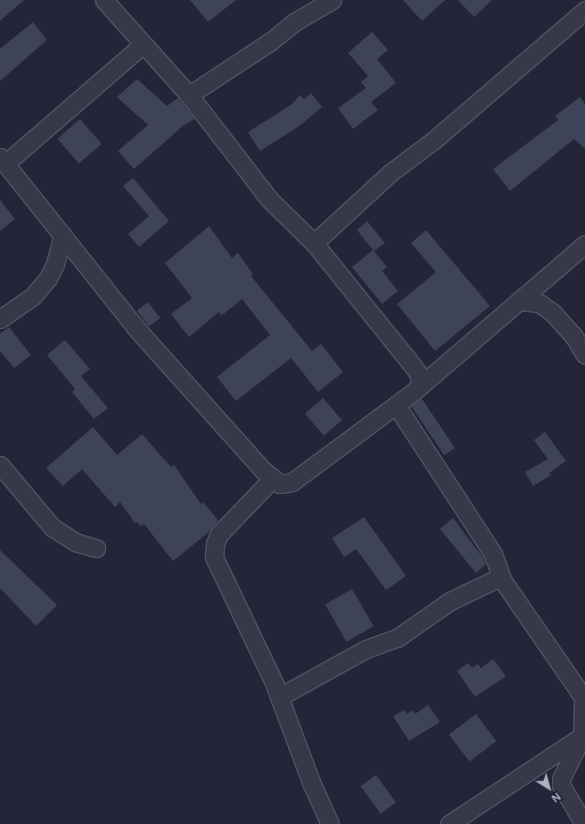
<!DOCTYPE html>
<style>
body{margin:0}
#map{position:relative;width:585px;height:824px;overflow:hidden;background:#222638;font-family:"DM Sans",sans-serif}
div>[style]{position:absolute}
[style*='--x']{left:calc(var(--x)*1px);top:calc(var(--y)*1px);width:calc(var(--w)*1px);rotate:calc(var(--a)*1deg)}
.building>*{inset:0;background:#3e4358;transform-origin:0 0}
.roads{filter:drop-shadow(1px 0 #505363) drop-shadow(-1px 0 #505363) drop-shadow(0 1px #505363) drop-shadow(0 -1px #505363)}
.minor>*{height:17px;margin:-8.5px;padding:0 8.5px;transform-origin:8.5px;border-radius:8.5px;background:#363948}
span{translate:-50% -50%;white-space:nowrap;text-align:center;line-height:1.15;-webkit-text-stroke:4px #1b1e2d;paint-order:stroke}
.north{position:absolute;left:529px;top:768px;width:40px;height:40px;-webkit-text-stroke:3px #1b1e2d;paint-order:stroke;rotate:143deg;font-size:11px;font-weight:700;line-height:16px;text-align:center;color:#b0b3c5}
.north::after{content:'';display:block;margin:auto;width:14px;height:18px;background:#b0b3c5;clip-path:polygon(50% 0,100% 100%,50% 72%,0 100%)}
</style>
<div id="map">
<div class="building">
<div style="clip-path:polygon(0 0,24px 0,0 21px)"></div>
<div style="clip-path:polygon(190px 0,236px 0,208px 22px)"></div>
<div style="clip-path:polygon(403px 0,445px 0,422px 21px)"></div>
<div style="clip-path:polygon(458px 0,492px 0,474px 17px)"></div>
<div style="clip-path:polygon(33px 22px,47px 40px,0 81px,0 49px)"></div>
<div style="clip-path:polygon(372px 32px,388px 50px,377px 59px,396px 83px,371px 102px,378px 110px,353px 129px,338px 108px,366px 88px,361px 82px,368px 76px,348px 53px)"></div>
<div style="clip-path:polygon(137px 79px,167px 106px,178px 98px,195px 119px,184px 125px,134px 169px,118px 151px,148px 125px,117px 97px)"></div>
<div style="clip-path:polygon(311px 93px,322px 107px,298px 127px,260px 151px,248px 132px,292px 104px,300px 95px,304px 99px)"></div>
<div style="clip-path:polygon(580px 97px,585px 104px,585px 149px,574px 139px,510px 191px,493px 169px,558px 120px,555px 116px)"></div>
<div style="left:80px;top:119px;width:33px;height:30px;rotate:49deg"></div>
<div style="clip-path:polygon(133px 178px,169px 221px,139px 247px,128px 234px,149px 216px,123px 186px)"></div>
<div style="clip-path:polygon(0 200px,15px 219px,0 231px)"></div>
<div style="clip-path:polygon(367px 221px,385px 243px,374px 251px,387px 267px,382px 271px,398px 291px,382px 304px,352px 267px,373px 250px,357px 230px)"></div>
<div style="clip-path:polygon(209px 226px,232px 258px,238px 253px,253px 274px,251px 276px,312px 351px,321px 344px,343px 372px,318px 392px,291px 358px,236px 401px,217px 377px,270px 335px,242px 299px,221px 316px,219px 312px,189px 337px,171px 314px,192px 298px,165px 263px)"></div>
<div style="clip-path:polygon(426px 230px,490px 306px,435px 351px,397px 304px,436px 272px,411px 243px)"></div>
<div style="left:148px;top:302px;width:20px;height:14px;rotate:53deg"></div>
<div style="clip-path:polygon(9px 327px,31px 355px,14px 368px,0 351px,0 334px)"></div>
<div style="clip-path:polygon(65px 340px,90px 369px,81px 376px,108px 408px,94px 419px,72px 392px,75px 389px,47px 355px)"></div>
<div style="left:323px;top:398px;width:29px;height:24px;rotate:49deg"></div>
<div style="left:422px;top:399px;width:59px;height:13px;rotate:56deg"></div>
<div style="clip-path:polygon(93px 427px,117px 455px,142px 434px,171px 467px,174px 465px,201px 504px,203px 502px,218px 520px,209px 532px,173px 561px,144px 524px,141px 526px,137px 522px,135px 523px,120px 502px,115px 507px,82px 469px,63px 486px,46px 468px)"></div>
<div style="clip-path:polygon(545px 432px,566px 461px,549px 473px,551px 475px,533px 486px,525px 472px,548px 459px,534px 440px)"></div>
<div style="clip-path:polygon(364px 517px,406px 576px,386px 590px,356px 549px,344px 557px,332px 538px)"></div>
<div style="clip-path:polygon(453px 518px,484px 559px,486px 564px,476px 573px,440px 529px)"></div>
<div style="clip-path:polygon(0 550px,57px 605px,36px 626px,0 588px)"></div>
<div style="left:352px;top:589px;width:43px;height:31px;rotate:60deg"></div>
<div style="clip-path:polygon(493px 659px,506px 676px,475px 697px,457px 671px,468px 663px,472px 668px,478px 664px,481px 668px)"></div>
<div style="clip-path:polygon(428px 705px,440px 722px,409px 741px,393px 716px,404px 710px,407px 714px,413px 710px,415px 714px)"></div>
<div style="left:476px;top:714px;width:34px;height:34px;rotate:53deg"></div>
<div style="left:376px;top:775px;width:34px;height:19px;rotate:54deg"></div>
</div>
<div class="roads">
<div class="minor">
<div style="--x:104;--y:0;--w:127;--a:48.2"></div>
<div style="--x:189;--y:95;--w:131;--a:52.4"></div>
<div style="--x:269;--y:199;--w:63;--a:44.4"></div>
<div style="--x:314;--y:243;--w:158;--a:51.2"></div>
<div style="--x:413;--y:366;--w:12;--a:55"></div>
<div style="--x:420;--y:376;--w:8;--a:97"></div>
<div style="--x:189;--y:95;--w:98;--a:-33.4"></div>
<div style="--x:271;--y:41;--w:32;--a:-39"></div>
<div style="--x:296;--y:21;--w:42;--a:-30.3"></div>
<div style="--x:0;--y:157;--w:217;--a:51.5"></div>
<div style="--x:135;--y:327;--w:192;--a:48.2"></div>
<div style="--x:263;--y:470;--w:22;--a:39"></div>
<div style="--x:280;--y:484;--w:12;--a:-9"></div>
<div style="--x:292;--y:482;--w:151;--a:-36.6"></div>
<div style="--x:413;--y:392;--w:227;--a:-40.7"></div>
<div style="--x:6;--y:163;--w:180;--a:-40.9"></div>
<div style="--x:314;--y:243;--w:103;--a:-42.6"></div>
<div style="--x:390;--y:173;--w:55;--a:-36.9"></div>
<div style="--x:434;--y:140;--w:199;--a:-40.7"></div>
<div style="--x:519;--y:301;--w:20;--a:6"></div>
<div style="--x:539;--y:303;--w:16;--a:35"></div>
<div style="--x:552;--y:312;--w:31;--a:48"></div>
<div style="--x:573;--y:335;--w:23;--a:59"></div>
<div style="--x:0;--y:319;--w:40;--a:-34.9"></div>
<div style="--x:33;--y:296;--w:23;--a:-50"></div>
<div style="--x:48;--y:278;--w:16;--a:-63"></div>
<div style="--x:55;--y:264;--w:30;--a:-75"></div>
<div style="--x:396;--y:405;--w:178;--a:56.9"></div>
<div style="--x:493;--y:554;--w:29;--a:70"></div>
<div style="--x:0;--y:465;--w:81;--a:50"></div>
<div style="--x:52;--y:527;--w:27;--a:33"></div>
<div style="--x:75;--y:542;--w:22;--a:16"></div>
<div style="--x:272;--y:479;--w:76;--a:133.9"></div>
<div style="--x:219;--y:534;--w:11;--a:112"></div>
<div style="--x:215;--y:544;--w:13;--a:94"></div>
<div style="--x:214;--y:557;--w:140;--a:64.5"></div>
<div style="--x:274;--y:683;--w:106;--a:69.5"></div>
<div style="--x:311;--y:782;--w:46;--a:65.7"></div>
<div style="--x:279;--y:697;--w:99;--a:-28.9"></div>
<div style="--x:366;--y:649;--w:33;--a:-20"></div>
<div style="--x:397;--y:638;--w:65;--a:-34.9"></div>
<div style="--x:450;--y:601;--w:51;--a:-25.6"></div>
<div style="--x:496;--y:579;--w:7;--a:16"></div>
<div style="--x:503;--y:581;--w:141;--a:55.4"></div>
<div style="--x:583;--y:697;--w:39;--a:91"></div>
<div style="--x:582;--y:736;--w:48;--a:116"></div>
<div style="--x:561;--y:779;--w:6;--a:90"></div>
<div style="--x:561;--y:785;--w:45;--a:59.5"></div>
<div style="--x:449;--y:824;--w:159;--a:-33.5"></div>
</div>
</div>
<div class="north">N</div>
</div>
